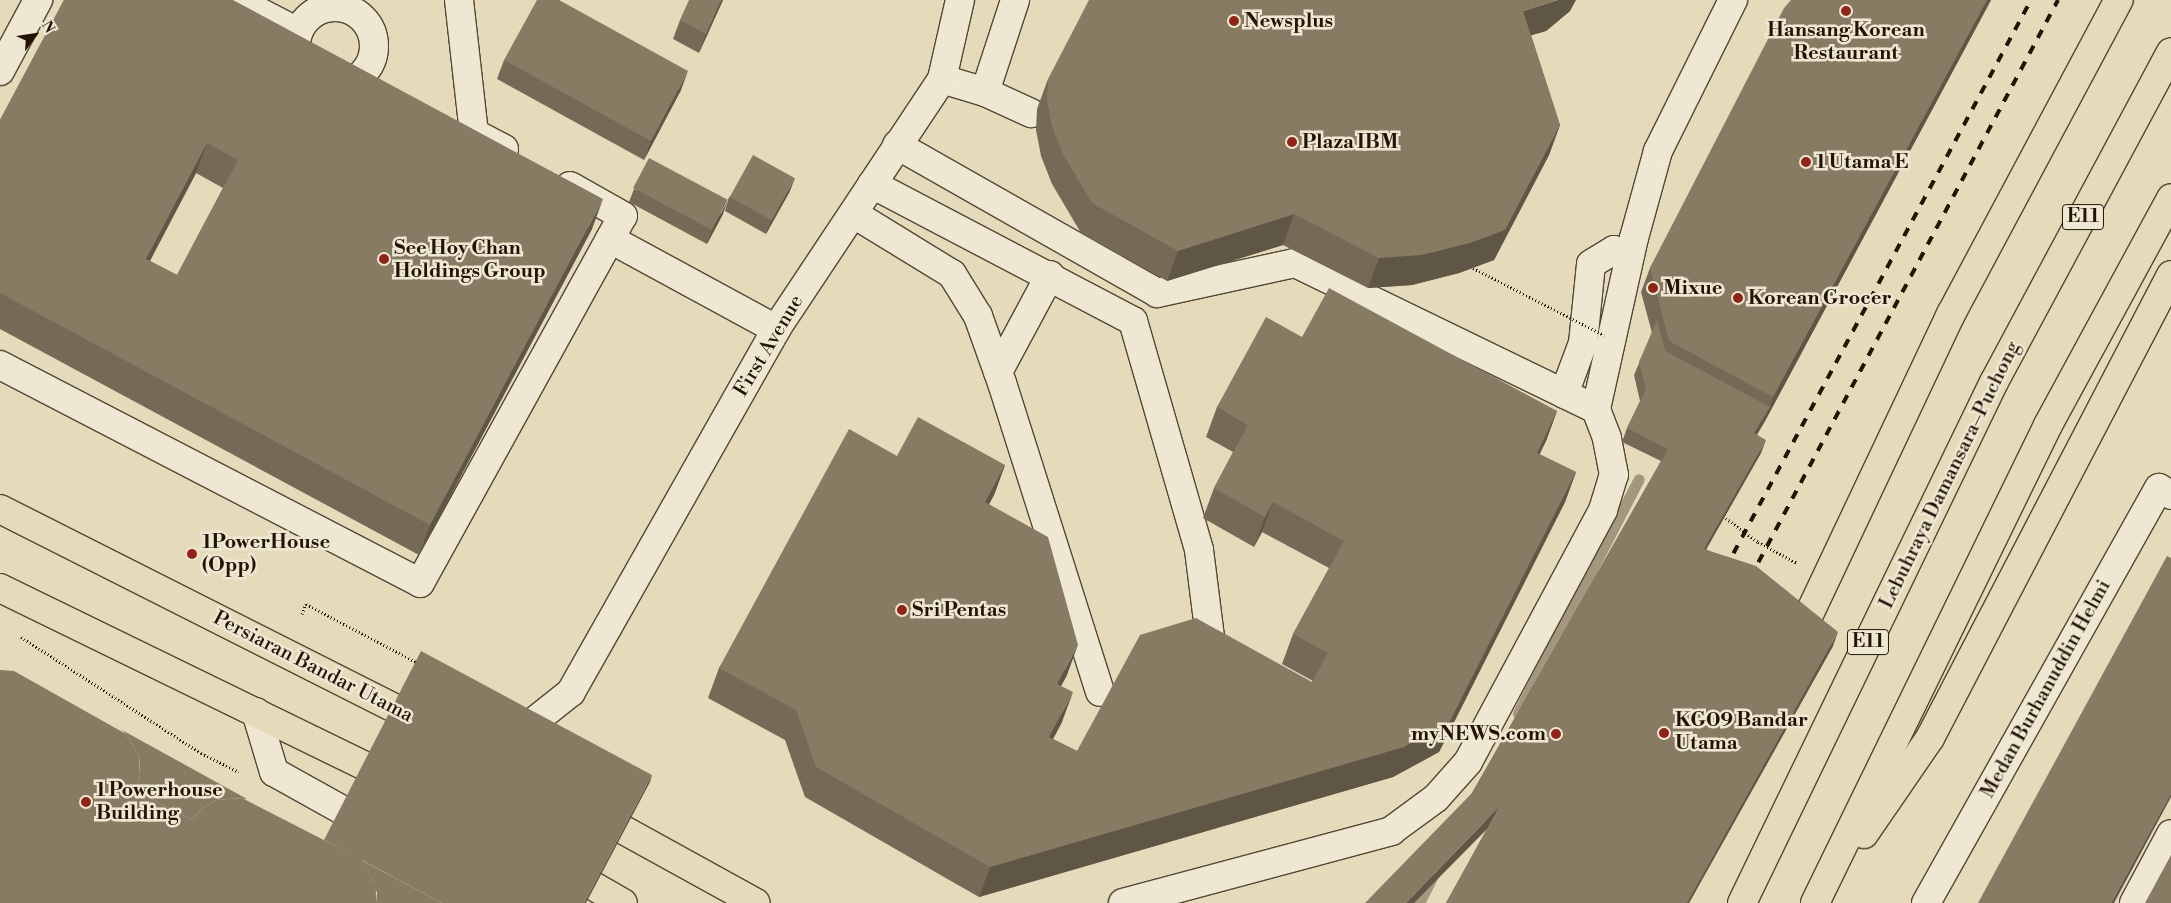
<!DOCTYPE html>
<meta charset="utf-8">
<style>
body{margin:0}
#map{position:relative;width:2171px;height:903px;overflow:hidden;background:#e5dbba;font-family:"Libre Bodoni",serif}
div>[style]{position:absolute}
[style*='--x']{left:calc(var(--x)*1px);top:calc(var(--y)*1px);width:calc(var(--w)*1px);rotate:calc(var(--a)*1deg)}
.stream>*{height:11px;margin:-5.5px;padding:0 5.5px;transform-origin:5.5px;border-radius:5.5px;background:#a3977d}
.path>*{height:3px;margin-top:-1.5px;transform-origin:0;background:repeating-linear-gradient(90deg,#231407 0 1px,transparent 0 3.5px)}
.roads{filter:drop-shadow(1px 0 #544634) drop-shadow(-1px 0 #544634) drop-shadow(0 1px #544634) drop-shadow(0 -1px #544634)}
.minor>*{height:28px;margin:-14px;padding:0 14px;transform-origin:14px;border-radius:14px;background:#eee8d2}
.minor>.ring{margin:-14px;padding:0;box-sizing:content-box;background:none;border:28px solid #eee8d2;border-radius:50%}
.major>*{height:28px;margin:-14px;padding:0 14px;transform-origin:14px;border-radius:14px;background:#e5dbba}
.highway>*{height:28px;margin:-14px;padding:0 14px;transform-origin:14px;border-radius:14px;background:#e5dbba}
.rail>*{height:4px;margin-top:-2px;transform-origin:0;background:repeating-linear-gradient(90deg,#231407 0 9px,transparent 0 18px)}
.path-bridge>*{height:3px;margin-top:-1.5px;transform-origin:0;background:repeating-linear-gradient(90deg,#231407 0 1px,transparent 0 3.5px)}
.wall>*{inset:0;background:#756a56}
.shaded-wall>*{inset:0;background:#5f5646}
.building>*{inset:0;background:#887b64;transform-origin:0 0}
.dots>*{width:14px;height:14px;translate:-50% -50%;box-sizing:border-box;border:2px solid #eee8d2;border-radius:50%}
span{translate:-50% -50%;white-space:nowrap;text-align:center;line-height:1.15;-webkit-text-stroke:5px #eee8d2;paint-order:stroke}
.shield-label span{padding:1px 4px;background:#eee8d2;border:1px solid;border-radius:4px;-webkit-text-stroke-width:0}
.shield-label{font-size:19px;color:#231407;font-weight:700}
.poi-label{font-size:20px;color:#231407;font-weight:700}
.left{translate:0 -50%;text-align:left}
.right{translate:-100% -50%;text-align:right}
.street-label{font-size:20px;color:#231407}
.north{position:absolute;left:10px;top:10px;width:50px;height:50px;-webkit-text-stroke:4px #eee8d2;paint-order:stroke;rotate:59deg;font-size:14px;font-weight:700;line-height:20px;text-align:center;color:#231407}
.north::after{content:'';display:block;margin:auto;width:18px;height:22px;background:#231407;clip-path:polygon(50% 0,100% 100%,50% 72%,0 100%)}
</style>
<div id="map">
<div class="stream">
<div style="--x:1518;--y:713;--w:263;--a:-62.7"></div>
<div style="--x:1419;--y:903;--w:28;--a:-63"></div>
</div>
<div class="path">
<div style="--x:1723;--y:516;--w:44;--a:36.6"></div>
<div style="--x:1758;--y:542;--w:44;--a:28.3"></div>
<div style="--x:302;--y:614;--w:11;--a:-68"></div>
<div style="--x:306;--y:604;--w:127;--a:27.8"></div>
<div style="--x:21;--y:637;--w:214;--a:32.8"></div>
<div style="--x:201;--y:753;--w:42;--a:26.6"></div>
</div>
<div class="roads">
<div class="minor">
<div style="--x:236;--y:0;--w:70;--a:27.3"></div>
<div style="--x:459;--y:0;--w:134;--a:83.6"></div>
<div style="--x:474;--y:133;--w:34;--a:28"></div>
<div class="ring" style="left:296px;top:7px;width:50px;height:50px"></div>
<div style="--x:0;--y:71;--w:81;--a:-61.8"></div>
<div style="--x:942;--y:79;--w:45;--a:16.8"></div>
<div style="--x:985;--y:92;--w:51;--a:24.5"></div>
<div style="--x:985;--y:92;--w:97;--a:-71.9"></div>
<div style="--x:897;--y:145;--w:299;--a:29.6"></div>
<div style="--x:1157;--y:293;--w:141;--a:-12.3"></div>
<div style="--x:1295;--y:263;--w:335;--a:25.9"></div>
<div style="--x:872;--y:184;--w:295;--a:27.7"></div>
<div style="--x:1133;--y:321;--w:238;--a:73.9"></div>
<div style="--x:1199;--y:550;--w:88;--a:82.8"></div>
<div style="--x:854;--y:214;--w:115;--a:31.5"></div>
<div style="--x:952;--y:274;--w:49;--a:58.2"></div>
<div style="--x:978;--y:316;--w:71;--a:70.3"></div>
<div style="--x:1002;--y:383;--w:324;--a:72.4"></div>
<div style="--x:610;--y:239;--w:189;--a:28.5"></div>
<div style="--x:0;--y:365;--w:473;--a:27.4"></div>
<div style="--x:420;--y:583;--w:419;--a:-61.1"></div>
<div style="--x:623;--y:216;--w:61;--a:-150.5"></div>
<div style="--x:998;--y:372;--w:110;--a:-61.8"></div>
<div style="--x:1564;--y:394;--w:54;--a:-69.6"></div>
<div style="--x:1583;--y:343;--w:79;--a:-84.2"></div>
<div style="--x:1591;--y:264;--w:27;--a:-31"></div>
<div style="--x:1614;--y:250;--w:17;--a:24"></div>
<div style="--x:256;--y:712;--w:63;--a:73.3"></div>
<div style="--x:274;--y:772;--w:113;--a:29.1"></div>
<div style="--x:512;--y:739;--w:75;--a:-38.5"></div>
<div style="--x:571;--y:692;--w:417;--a:-60.5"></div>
<div style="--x:776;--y:329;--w:300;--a:-56.4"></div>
<div style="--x:942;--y:79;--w:81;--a:-77.2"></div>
<div style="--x:1123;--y:903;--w:278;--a:-15"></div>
<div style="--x:1391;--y:831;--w:56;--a:-36.3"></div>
<div style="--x:1436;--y:798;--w:48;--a:-48.4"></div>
<div style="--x:1468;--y:762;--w:286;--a:-61.8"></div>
<div style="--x:1603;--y:510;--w:37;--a:-73"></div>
<div style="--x:1614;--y:475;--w:38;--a:-101"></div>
<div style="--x:1607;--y:438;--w:31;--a:-111"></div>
<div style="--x:1596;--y:409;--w:175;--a:-77.5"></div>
<div style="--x:1634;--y:238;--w:90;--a:-74.6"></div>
<div style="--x:1658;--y:151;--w:169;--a:-63.6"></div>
<div style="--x:1926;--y:903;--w:476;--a:-60.7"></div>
<div style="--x:2159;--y:488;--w:14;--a:30"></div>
<div style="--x:2134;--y:903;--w:78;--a:-61.8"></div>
</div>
<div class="major">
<div style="--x:0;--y:509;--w:476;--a:26.8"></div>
<div style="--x:0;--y:588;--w:440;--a:26"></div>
<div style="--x:591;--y:812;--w:188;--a:28.9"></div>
<div style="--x:562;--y:868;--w:70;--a:29.8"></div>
</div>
<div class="highway">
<div style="--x:1795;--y:644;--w:365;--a:-64.7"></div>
<div style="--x:1951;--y:314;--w:356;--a:-61.9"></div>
<div style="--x:1864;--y:834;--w:116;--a:-55.5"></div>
<div style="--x:1930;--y:738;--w:522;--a:-62.5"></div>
<div style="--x:1742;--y:903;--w:579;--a:-64.19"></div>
<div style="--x:1994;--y:382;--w:374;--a:-61.8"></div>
<div style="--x:1815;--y:903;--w:532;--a:-64.01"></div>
<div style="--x:2048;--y:425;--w:258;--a:-61.5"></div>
</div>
</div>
<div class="rail">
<div style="--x:1725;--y:569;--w:646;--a:-61.73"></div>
<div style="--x:1750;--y:578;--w:655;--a:-61.95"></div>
</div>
<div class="path-bridge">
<div style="--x:1473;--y:268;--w:147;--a:27.1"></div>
</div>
<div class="wall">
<div style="clip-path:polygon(evenodd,64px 0,592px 229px,419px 555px,0 329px,0 120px,64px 0,196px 173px,223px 188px,177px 275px,150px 261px,196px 173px)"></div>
<div style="clip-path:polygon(723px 0,699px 53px,673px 39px,680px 20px)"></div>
<div style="clip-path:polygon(1791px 0,1991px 0,1765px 421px,1757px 435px,1761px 453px,1706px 549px,1833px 646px,1689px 903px,1446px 903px,1488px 827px,1472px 793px,1661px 461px,1622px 442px,1627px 428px,1640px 401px,1634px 375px,1652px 333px,1641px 292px,1650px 268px)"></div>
<div style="clip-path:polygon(1570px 11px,1546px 31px,1531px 35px,1560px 125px,1549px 155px,1494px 260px,1459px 273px,1412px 285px,1368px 288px,1283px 245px,1167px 281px,1081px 233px,1052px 184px,1041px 156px,1036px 130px,1037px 109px,1048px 79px)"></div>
<div style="clip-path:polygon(504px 60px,681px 90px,644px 160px,497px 79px)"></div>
<div style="clip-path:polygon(634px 189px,723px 214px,707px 244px,629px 202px)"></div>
<div style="clip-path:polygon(790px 191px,766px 234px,725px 211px,729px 197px)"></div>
<div style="clip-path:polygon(1302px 337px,1557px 411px,1546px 441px,1539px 454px,1576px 472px,1565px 502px,1439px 752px,1393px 777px,979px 897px,805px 797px,785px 740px,708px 698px,719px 668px,897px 456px,1005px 465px,994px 495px,989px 504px,1067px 675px,1061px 686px,1062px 722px,1053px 739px,1077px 751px,1312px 682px,1313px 681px,1282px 664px,1293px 634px,1329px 568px,1262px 532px,1254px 547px,1203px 518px,1214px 488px,1233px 452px,1206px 437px,1217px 407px)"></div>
</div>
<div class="shaded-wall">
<div style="clip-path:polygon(721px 0,723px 0,699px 53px,706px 34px)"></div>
<div style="clip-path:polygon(1558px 0,1576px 0,1570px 11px,1546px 31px,1512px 41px,1523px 11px)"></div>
<div style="clip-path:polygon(1987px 0,1991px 0,1765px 421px,1749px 447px,1754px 433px,1770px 407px,1773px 397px)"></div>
<div style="clip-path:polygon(688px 71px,681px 90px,644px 160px,651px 141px)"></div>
<div style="clip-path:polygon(1560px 125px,1549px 155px,1494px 260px,1459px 273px,1412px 285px,1368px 288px,1379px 258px)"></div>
<div style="clip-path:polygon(207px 143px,196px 173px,135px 289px,146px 259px)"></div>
<div style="clip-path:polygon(795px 178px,790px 191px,766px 234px,771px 221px)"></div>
<div style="clip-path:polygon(603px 199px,592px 229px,419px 555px,430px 525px)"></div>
<div style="clip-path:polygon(728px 200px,723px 214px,707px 244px,712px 230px)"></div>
<div style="clip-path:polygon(1294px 214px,1283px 245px,1167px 281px,1178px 251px)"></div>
<div style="clip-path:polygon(1557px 411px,1546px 441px,1526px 483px,1537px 453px)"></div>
<div style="clip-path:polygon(1766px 440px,1761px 453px,1699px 562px,1704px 549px)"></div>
<div style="clip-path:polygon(1005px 465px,994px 495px,974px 532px,985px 502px)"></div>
<div style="clip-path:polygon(1576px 472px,1565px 502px,1439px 752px,1393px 777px,979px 897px,990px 867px,1404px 747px)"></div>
<div style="clip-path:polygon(1273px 502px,1262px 532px,1254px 547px,1265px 517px)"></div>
<div style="clip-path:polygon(1838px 632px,1833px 646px,1689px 903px,1687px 903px)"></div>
<div style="clip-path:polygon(1078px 645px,1067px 675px,1046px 714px,1057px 684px)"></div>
<div style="clip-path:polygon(1073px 692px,1062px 722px,1038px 767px,1049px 737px)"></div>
<div style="clip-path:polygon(652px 775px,650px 782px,586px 903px,584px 903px)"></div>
<div style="clip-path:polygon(2171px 793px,2171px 797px,2114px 903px,2111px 903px)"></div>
<div style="clip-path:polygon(1499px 807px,1495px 821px,1414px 903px,1406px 903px)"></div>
</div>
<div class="building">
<div style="clip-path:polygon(evenodd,64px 0,233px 0,603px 199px,430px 525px,0 293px,0 120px,64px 0,207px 143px,238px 160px,177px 275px,146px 259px,207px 143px)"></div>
<div style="clip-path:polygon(537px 0,559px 0,688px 71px,651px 141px,504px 60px)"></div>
<div style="clip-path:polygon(689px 0,721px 0,706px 34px,680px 20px)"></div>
<div style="clip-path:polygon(1089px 0,1558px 0,1523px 11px,1560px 125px,1505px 230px,1470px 243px,1422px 255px,1379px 258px,1294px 214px,1178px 251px,1092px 203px,1063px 154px,1052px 126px,1047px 100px,1048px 79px)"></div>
<div style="clip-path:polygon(1791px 0,1987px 0,1773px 397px,1669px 341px,1650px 268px,1784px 8px)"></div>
<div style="left:753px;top:155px;width:48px;height:48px;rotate:29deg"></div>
<div style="left:649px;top:158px;width:89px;height:34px;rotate:28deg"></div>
<div style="clip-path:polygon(1329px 288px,1557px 411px,1537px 453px,1576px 472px,1450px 721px,1404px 747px,990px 867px,816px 767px,796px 710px,719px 668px,849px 429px,897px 456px,918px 417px,1005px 465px,985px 502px,1048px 537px,1078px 645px,1057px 684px,1073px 692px,1049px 737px,1077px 751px,1140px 635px,1196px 618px,1312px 682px,1328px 653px,1293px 634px,1344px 541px,1273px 502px,1265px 517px,1214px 488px,1248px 425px,1217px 407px,1266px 317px,1302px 337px)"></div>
<div style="clip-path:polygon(1657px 320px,1665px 351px,1770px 407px,1754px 433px,1766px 440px,1704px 549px,1756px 566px,1838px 632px,1687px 903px,1446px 903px,1499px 807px,1406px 903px,1365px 903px,1472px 793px,1668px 449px,1627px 428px,1646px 390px,1639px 362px)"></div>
<div style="clip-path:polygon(2167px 556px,2171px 558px,2171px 793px,2111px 903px,1978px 903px)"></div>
<div style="clip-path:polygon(421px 651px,652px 775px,584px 903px,442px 903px,324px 840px)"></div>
<div style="clip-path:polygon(0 670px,14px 671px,126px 734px,139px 756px,140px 775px,136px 791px,192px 820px,202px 808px,216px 800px,242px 798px,361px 859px,375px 883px,377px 903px,0 903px)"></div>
<div style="clip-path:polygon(122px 730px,247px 799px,244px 799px,242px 798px,216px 800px,202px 808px,192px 820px,136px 791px,140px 775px,140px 766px,139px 756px,126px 734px)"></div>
<div style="clip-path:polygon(2171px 855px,2171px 903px,2145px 903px)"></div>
<div style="clip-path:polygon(361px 860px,442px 903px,377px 903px,377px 892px,375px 889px,375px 883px)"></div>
</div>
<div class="dots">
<div style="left:1846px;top:11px;background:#8f2418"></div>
<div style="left:1234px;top:21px;background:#8f2418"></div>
<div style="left:1292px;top:142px;background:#8f2418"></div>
<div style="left:1806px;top:162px;background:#8f2418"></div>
<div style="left:384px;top:259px;background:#8f2418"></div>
<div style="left:1653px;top:288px;background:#8f2418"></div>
<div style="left:1738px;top:298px;background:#8f2418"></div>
<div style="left:192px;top:554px;background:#8f2418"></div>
<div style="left:902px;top:610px;background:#8f2418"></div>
<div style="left:1664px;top:733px;background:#8f2418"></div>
<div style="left:1556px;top:734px;background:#8f2418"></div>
<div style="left:86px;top:802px;background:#8f2418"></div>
</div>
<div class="shield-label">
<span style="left:2083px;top:217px">E11</span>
<span style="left:1868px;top:642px">E11</span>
</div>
<div class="poi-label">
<span class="left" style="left:1244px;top:21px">Newsplus</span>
<span style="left:1846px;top:42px">Hansang Korean<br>Restaurant</span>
<span class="left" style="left:1302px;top:142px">Plaza IBM</span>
<span class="left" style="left:1816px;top:162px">1 Utama E</span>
<span class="left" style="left:394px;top:260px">See Hoy Chan<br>Holdings Group</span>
<span class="left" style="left:1663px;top:288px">Mixue</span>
<span class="left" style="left:1748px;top:298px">Korean Grocer</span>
<span class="left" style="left:202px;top:554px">1PowerHouse<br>(Opp)</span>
<span class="left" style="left:912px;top:610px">Sri Pentas</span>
<span class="left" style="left:1675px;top:732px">KG09 Bandar<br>Utama</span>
<span class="right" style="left:1546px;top:734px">myNEWS.com</span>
<span class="left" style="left:96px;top:802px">1 Powerhouse<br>Building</span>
</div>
<div class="street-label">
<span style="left:769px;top:346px;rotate:-59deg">First Avenue</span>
<span style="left:1950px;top:475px;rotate:-64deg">Lebuhraya Damansara–Puchong</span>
<span style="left:313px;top:667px;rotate:27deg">Persiaran Bandar Utama</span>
<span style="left:2046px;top:689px;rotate:-61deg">Medan Burhanuddin Helmi</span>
</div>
<div class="north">N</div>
</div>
